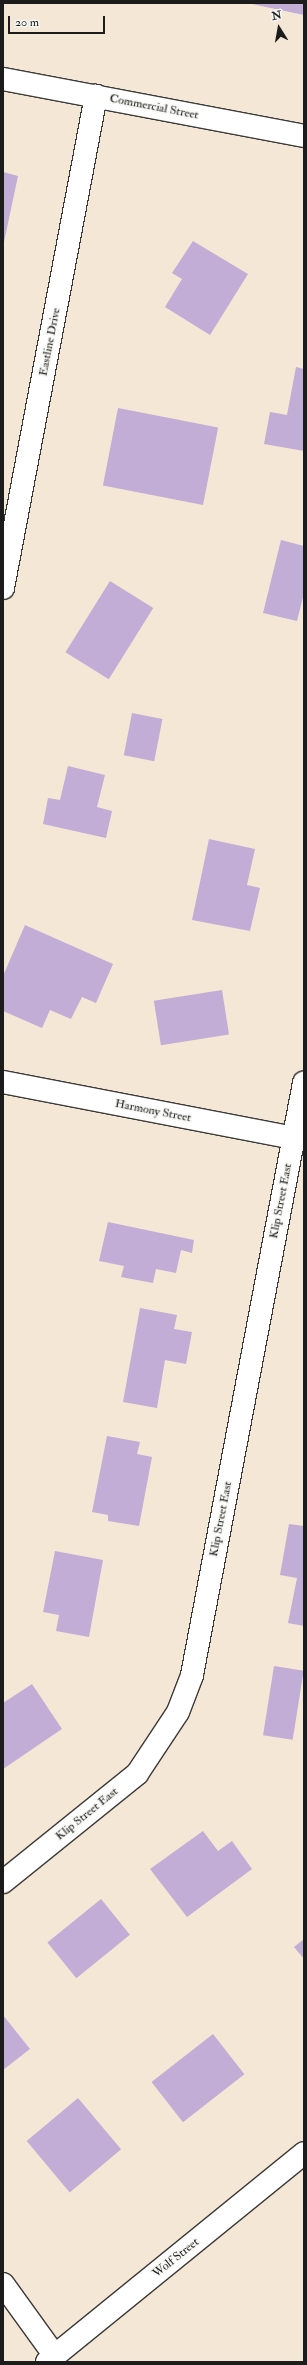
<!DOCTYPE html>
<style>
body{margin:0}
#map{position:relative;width:307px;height:2365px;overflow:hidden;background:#f4e7d5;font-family:"IM FELL Double Pica",serif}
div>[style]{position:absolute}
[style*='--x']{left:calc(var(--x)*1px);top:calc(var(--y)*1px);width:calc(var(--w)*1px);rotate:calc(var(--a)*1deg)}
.building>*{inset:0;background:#c2add7;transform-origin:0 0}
.roads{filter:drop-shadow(1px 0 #3c3a38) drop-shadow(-1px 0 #3c3a38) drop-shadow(0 1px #3c3a38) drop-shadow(0 -1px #3c3a38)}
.minor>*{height:22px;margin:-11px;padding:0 11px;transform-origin:11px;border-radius:11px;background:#fff}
span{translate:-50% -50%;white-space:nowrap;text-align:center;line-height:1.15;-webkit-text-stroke:3px #f6f6f2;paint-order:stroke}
.street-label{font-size:12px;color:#1c1c1c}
.frame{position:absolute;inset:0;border:4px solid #1c1c1c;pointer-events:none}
.north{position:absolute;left:259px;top:8px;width:40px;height:40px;-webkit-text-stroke:3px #f6f6f2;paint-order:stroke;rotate:349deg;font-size:11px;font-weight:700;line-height:16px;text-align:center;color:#1c1c1c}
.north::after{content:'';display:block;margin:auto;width:14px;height:18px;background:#1c1c1c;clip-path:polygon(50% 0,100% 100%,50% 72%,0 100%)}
.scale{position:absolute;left:8px;top:16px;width:97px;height:18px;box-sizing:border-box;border:2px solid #1c1c1c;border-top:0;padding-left:5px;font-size:12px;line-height:14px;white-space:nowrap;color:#1c1c1c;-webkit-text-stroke:3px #f6f6f2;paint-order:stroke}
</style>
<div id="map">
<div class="building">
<div style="clip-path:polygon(304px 3px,304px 15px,252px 4px,252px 3px)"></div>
<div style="clip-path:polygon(3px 172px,18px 176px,4px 242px,3px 242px)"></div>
<div style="clip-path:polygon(193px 241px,248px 274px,210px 335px,165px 307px,182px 279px,172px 273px)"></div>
<div style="clip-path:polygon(296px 367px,304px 369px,304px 451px,264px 444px,270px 412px,287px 415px)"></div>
<div style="left:118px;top:408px;width:102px;height:79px;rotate:11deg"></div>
<div style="clip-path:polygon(281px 540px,304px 546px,304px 593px,297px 621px,263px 613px)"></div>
<div style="left:110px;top:581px;width:51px;height:84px;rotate:32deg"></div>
<div style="left:132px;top:713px;width:31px;height:43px;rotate:11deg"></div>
<div style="clip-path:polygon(68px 766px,105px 775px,97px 807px,112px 811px,106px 838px,43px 824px,48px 798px,60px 800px)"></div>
<div style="clip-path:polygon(209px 839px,255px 849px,247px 885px,260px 888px,250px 931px,192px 920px)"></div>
<div style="clip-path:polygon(25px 925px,113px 964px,96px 1003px,82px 997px,71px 1019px,50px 1010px,42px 1028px,3px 1011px,3px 976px)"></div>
<div style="left:222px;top:990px;width:45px;height:69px;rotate:81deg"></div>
<div style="clip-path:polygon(108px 1222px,194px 1240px,192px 1253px,181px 1250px,176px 1273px,156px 1269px,153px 1283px,121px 1277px,124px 1266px,99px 1261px)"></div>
<div style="clip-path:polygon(140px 1308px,177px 1315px,174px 1329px,192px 1332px,186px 1364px,165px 1360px,157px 1408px,123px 1402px)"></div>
<div style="clip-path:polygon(107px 1436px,140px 1442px,137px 1454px,152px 1457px,139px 1526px,108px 1521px,108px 1515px,92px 1512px)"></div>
<div style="clip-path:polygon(289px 1524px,304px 1526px,304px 1626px,288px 1623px,297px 1578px,280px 1575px)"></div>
<div style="clip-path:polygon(55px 1551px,103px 1560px,89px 1637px,56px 1631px,59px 1615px,43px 1612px)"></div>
<div style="left:274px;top:1666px;width:30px;height:70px;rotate:9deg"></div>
<div style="clip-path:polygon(32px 1684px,62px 1729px,3px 1769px,3px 1703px)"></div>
<div style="clip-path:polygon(203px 1831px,218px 1851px,232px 1841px,252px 1869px,187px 1917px,150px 1869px)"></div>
<div style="left:101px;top:1899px;width:46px;height:69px;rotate:51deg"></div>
<div style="clip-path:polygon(304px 1939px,304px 1959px,294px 1947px)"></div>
<div style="clip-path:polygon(3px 2015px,30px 2049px,3px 2070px)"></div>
<div style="left:213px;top:2034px;width:51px;height:78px;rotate:52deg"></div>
<div style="left:78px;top:2098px;width:67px;height:67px;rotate:50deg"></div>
</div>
<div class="roads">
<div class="minor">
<div style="--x:3;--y:79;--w:306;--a:10.7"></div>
<div style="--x:3;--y:588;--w:501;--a:-79.3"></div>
<div style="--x:3;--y:1082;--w:307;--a:10.9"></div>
<div style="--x:3;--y:1882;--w:172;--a:-38.9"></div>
<div style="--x:137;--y:1774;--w:74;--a:-56.5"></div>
<div style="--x:178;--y:1712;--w:40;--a:-69"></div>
<div style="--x:192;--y:1675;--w:603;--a:-79.29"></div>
<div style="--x:3;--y:2284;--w:89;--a:54.2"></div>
<div style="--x:47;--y:2362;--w:331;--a:-39.1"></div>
</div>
</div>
<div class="street-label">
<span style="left:154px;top:107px;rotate:11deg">Commercial Street</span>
<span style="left:50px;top:342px;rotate:-79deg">Eastline Drive</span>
<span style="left:153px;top:1111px;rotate:11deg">Harmony Street</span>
<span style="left:281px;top:1201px;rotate:-79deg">Klip Street East</span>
<span style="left:221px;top:1519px;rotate:-79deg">Klip Street East</span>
<span style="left:87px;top:1814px;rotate:-39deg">Klip Street East</span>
<span style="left:176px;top:2258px;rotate:-39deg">Wolf Street</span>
</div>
<div class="frame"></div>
<div class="north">N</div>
<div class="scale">20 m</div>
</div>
